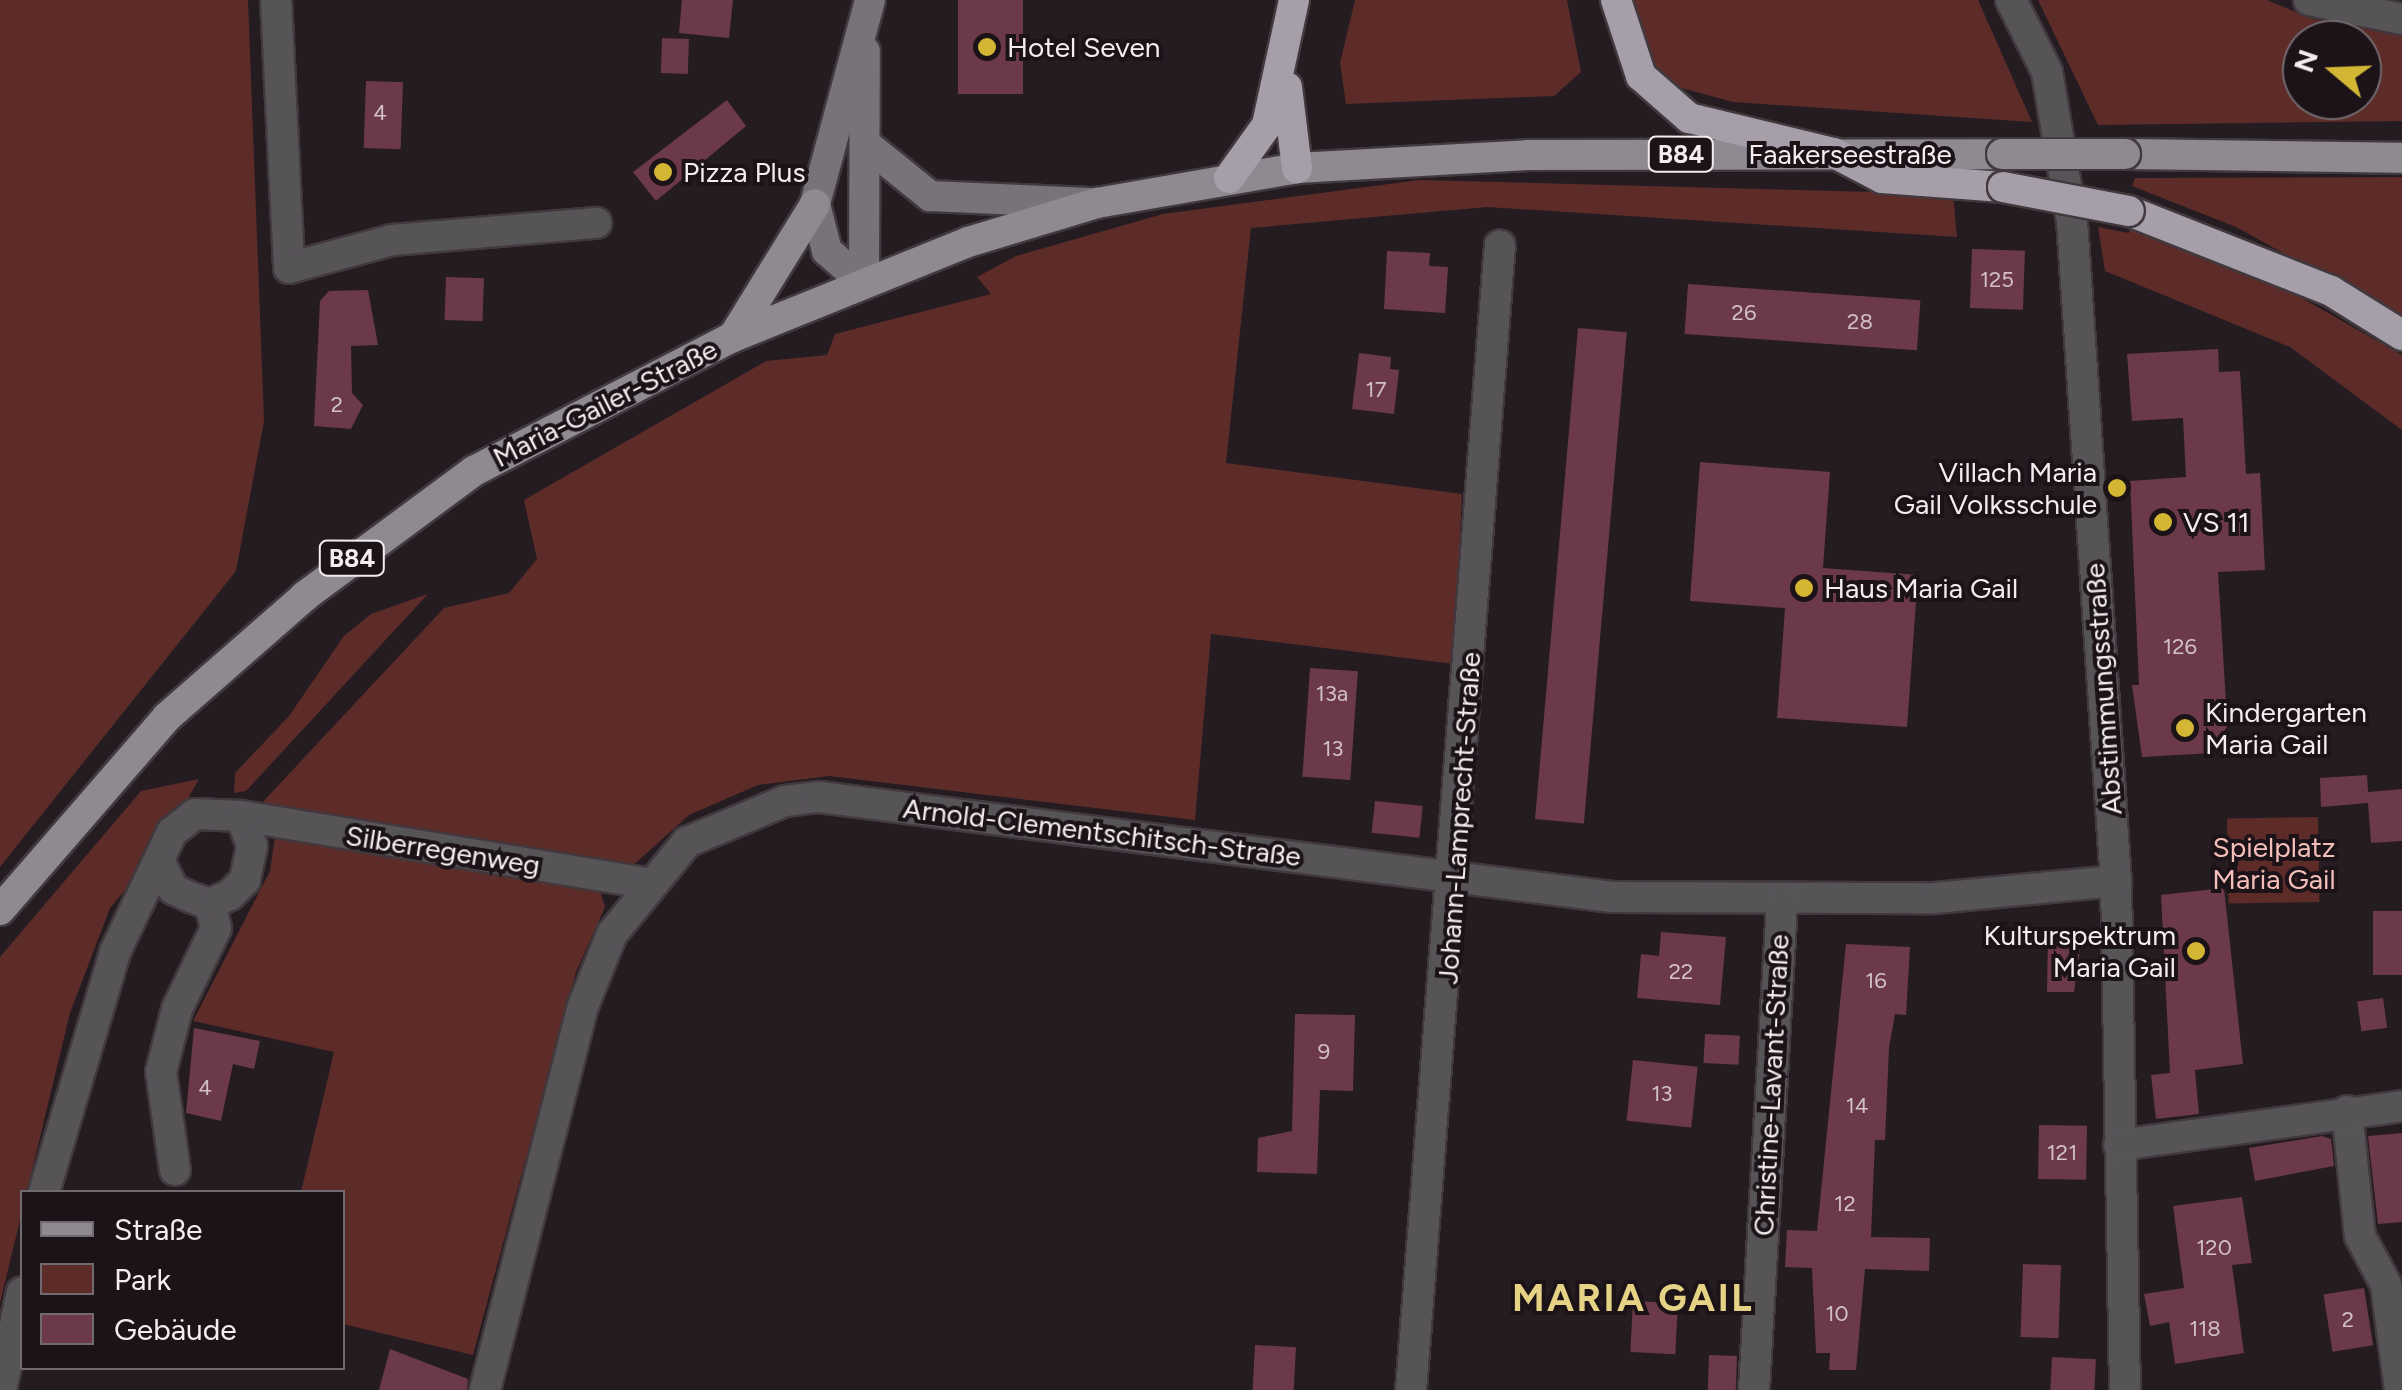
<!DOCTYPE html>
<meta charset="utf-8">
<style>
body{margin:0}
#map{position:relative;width:2402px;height:1390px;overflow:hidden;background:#241c21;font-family:Figtree,sans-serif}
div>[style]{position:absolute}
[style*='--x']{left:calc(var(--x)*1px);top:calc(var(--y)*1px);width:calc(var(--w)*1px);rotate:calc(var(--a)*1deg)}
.green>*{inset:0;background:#5d2c29;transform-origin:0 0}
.building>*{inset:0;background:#6c3948;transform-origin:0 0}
.roads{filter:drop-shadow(2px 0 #41393e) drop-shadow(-2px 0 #41393e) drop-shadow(0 2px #41393e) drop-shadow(0 -2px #41393e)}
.street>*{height:30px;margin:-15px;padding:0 15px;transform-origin:15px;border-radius:15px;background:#575458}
.secondary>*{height:30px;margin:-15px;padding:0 15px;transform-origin:15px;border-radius:15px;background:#777379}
.primary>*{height:30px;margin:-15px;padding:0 15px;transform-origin:15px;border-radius:15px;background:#8f8a92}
.highway>*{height:30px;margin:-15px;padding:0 15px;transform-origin:15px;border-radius:15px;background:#a69fa9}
.bridges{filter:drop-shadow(2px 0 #41393e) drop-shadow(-2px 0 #41393e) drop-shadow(0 2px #41393e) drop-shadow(0 -2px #41393e)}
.primary-bridge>*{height:30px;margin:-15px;padding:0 15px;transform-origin:15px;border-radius:15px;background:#8f8a92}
.highway-bridge>*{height:30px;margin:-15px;padding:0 15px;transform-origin:15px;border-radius:15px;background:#a69fa9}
.dots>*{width:28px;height:28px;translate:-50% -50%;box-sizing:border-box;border:5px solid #1b1318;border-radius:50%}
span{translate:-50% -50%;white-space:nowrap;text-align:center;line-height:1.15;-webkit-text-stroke:8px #1b1318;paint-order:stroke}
.number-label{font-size:22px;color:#d1c0c6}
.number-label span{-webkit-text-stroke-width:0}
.shield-label span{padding:2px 8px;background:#1b1318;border:2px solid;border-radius:8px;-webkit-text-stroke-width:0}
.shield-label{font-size:25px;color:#f3edf0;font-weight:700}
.poi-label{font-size:28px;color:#f3edf0}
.left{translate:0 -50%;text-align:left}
.right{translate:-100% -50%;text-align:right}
.street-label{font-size:28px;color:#f3edf0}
.park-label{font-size:28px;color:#f5bfb9}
.district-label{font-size:38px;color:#e6d285;font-weight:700;letter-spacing:2.5px}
.legend{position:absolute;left:20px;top:1190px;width:325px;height:180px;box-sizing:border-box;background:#1b1318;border:2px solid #716a6e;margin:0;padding:12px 18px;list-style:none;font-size:30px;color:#f3edf0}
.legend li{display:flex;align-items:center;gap:20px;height:50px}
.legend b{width:50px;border:2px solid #716a6e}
.north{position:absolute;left:2282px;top:20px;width:100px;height:100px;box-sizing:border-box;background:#1b1318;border:2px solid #716a6e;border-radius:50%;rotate:289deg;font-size:28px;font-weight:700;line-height:40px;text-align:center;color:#f3edf0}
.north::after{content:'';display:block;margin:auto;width:35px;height:45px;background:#d4b635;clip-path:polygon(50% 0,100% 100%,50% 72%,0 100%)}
</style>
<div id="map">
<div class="green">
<div style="clip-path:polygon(0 0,248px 0,264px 421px,236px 571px,0 867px)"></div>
<div style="clip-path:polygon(1355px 0,1567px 0,1581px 72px,1554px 96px,1346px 104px,1340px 63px)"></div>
<div style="clip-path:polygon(1634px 0,1978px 0,2032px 122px,1733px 102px,1667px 84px,1643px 48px)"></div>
<div style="clip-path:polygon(evenodd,2038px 0,2267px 0,2312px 19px,2402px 34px,2402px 121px,2098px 125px,2038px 0,2302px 40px,2362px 40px,2362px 100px,2302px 100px,2302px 40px)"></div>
<div style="clip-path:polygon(2402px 177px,2402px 319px,2236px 227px,2132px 186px,2135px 178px)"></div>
<div style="clip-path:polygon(1419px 180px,1953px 194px,1957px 237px,1487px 207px,1251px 228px,1226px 463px,1462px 494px,1454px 664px,1211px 634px,1195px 820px,829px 776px,758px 785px,689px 815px,629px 869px,258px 807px,444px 608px,509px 593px,537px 559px,524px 500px,766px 361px,827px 355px,835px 334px,991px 294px,977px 277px,1016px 256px,1163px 214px)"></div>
<div style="clip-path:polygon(2130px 225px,2214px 248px,2402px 355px,2402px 430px,2290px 347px,2105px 271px,2098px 227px,2129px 233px)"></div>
<div style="clip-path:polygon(428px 594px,246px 791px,234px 793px,235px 773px,289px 716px,344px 636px,371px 614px)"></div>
<div style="clip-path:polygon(199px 779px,160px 848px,110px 908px,70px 1013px,0 1303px,0 957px,141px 791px)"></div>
<div style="left:2318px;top:817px;width:85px;height:91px;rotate:89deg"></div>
<div style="clip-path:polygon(275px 836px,599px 887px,605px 907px,576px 972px,473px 1355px,343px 1324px,342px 1192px,301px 1192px,334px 1052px,193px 1021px,270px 871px)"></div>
</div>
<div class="building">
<div style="clip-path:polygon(682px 0,733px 0,729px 38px,679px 33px)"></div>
<div style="left:958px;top:0;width:65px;height:94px"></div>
<div style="left:662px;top:38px;width:27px;height:35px;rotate:2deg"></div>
<div style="left:366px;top:81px;width:37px;height:67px;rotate:2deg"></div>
<div style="clip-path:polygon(727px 100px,746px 126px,656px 201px,633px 172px)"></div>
<div style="left:1972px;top:249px;width:53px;height:59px;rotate:2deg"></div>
<div style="clip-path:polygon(1387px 251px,1430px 253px,1429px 266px,1448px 267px,1445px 313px,1384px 309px)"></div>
<div style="left:446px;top:277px;width:38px;height:43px;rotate:2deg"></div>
<div style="left:1688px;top:284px;width:233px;height:50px;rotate:4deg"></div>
<div style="clip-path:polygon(368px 290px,378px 345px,351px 346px,352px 393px,363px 405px,351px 429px,314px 426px,320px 301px,329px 291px)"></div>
<div style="left:1578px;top:328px;width:49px;height:493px;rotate:5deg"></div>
<div style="clip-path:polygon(2218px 349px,2219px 372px,2240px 371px,2246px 474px,2260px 473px,2265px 570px,2218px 572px,2229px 752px,2142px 757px,2132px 685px,2139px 685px,2130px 481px,2186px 477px,2183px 418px,2132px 421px,2127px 354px)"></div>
<div style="clip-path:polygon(1359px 353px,1391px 357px,1390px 369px,1399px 370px,1394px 414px,1352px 409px)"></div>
<div style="clip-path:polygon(1700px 462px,1830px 472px,1823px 568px,1918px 575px,1907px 727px,1777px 718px,1785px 608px,1690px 601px)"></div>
<div style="left:1310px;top:668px;width:48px;height:109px;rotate:4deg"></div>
<div style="clip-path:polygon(2367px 775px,2368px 792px,2402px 789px,2402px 841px,2371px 843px,2368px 803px,2321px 807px,2320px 778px)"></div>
<div style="left:1375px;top:801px;width:48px;height:32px;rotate:6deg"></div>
<div style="clip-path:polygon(2224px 888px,2243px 1064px,2195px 1070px,2199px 1114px,2156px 1119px,2151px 1075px,2170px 1073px,2161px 895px)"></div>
<div style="left:2402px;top:911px;width:64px;height:29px;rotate:90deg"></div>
<div style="clip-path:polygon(1661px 932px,1726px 937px,1720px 1005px,1637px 998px,1641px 954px,1659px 956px)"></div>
<div style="clip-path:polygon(2048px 935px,2082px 935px,2074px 992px,2047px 992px)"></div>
<div style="clip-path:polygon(1846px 944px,1910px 947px,1906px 1015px,1895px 1014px,1889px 1048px,1885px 1140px,1875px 1140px,1871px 1237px,1930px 1238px,1929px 1271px,1865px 1269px,1856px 1370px,1829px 1370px,1830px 1353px,1816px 1353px,1812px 1268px,1785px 1267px,1787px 1230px,1817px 1231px)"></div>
<div style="left:2383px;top:998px;width:30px;height:26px;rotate:82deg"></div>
<div style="clip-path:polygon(1295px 1014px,1355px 1015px,1353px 1091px,1320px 1090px,1317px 1174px,1257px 1172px,1258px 1138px,1292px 1131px)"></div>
<div style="clip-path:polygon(194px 1028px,260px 1041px,254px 1069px,233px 1064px,221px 1121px,186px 1113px)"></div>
<div style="left:1705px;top:1034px;width:35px;height:29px;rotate:3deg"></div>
<div style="left:1633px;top:1060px;width:65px;height:61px;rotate:6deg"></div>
<div style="left:2039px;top:1125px;width:48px;height:54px;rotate:1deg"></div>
<div style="clip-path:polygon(2402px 1133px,2402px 1222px,2378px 1224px,2368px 1136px)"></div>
<div style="clip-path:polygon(2322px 1136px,2331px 1139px,2334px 1166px,2255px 1181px,2249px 1148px)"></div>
<div style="clip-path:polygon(2242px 1197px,2252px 1263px,2232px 1265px,2244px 1353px,2175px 1364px,2169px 1322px,2150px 1326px,2144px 1294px,2184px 1288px,2173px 1206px)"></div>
<div style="left:2023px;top:1264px;width:38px;height:73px;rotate:2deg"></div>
<div style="left:2364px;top:1288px;width:58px;height:41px;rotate:81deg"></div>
<div style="left:1633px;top:1301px;width:45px;height:51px;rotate:3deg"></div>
<div style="left:1255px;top:1345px;width:41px;height:45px;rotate:3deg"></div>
<div style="clip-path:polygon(390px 1349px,468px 1379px,467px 1390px,379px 1390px)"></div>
<div style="left:1709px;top:1355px;width:28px;height:35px;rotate:2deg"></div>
<div style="left:2052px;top:1357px;width:44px;height:33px;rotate:3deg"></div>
</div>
<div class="roads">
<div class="street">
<div style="--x:276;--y:0;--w:268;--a:87.2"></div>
<div style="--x:289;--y:268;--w:107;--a:-15.2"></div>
<div style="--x:392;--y:240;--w:205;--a:-4.8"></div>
<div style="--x:2011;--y:0;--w:80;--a:63.4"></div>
<div style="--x:2047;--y:72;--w:151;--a:80.5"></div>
<div style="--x:2072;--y:221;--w:661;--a:86.19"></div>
<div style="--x:2116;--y:881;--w:509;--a:88.99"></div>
<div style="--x:2309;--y:0;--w:95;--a:11.5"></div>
<div style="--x:241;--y:816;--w:411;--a:9.4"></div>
<div style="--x:2347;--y:1111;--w:126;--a:84.1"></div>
<div style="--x:2360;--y:1236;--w:55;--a:62"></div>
<div style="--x:2386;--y:1285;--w:106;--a:82.4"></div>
<div style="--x:2119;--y:1145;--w:286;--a:-7.8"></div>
<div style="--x:175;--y:1170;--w:99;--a:-98.1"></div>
<div style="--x:161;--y:1072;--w:65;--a:-75.7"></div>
<div style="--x:177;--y:1009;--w:90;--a:-64.3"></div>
<div style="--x:216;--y:928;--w:25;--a:-104"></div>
<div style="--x:44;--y:1192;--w:250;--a:-73.5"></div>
<div style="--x:115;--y:952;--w:133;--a:-64.6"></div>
<div style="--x:172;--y:832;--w:29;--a:-38"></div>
<div style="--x:195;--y:814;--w:46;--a:2.5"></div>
<div style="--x:241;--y:816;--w:32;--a:70"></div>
<div style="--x:252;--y:846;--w:35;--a:102"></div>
<div style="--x:245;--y:880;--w:21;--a:135"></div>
<div style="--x:230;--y:895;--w:22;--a:156"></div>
<div style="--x:210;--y:904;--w:21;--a:-161"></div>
<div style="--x:190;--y:897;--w:19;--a:-155"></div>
<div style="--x:173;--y:889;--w:28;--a:-116"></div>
<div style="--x:1;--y:1390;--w:100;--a:-77.9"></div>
<div style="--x:485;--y:1390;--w:396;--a:-75.7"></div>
<div style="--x:583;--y:1006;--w:78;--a:-68.1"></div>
<div style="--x:612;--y:934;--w:119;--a:-50.8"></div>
<div style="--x:687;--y:842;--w:106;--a:-22.7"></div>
<div style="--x:785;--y:801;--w:34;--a:-7"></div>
<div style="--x:819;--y:797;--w:799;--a:7.19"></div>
<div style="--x:1612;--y:897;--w:323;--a:0.2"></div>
<div style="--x:1935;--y:898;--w:182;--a:-5.4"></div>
<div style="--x:1411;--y:1390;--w:1148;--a:-85.56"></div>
<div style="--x:1754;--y:1390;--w:490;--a:-86.7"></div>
</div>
<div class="secondary">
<div style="--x:868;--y:146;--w:80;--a:38.9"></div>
<div style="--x:930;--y:196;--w:159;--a:2.5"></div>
<div style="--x:864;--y:283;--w:49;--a:-139.1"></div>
<div style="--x:827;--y:251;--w:49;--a:-104.3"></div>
<div style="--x:815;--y:204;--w:211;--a:-74.9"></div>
<div style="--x:864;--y:283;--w:232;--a:-89.8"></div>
</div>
<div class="primary">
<div style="--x:2125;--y:154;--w:277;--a:0.8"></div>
<div style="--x:733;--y:337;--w:156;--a:-58.3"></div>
<div style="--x:0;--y:910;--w:255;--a:-49.1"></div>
<div style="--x:167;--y:717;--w:184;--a:-41.2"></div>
<div style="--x:305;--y:596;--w:210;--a:-36.5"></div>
<div style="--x:474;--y:471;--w:292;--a:-27.4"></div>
<div style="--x:733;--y:337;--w:253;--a:-22"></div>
<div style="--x:968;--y:242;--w:135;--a:-16.8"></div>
<div style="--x:1097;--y:203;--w:203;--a:-9.9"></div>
<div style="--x:1297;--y:168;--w:231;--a:-3.2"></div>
<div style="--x:1528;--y:155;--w:474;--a:-0.1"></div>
</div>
<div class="highway">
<div style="--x:1616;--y:0;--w:80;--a:71.8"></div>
<div style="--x:1641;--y:76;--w:64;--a:41.2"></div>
<div style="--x:1689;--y:118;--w:149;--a:13.6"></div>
<div style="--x:1834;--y:153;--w:54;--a:27.5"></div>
<div style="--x:1882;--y:178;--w:121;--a:4.3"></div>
<div style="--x:1287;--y:87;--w:82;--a:83"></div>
<div style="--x:1229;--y:178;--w:65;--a:-54.4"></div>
<div style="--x:1267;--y:125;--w:128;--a:-77.8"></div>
<div style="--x:2129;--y:211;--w:217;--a:21.6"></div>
<div style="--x:2331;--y:291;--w:84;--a:31.8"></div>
</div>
</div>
<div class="bridges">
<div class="primary-bridge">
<div style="--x:2002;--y:154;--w:123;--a:0"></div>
</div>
<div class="highway-bridge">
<div style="--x:2003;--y:187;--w:128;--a:10.8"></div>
</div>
</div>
<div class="dots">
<div style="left:987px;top:47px;background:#d4b635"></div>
<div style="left:663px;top:172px;background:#d4b635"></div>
<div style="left:2117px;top:488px;background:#d4b635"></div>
<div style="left:2163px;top:522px;background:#d4b635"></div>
<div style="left:1804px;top:588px;background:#d4b635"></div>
<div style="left:2185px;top:728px;background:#d4b635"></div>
<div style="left:2196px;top:951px;background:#d4b635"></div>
</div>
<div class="number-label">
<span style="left:380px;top:113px">4</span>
<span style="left:1997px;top:280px">125</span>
<span style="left:1744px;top:313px">26</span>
<span style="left:1860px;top:322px">28</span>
<span style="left:1376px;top:390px">17</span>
<span style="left:337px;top:405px">2</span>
<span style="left:2180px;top:647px">126</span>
<span style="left:1332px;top:694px">13a</span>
<span style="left:1333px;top:749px">13</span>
<span style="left:1681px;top:972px">22</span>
<span style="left:1876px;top:981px">16</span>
<span style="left:1324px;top:1052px">9</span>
<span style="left:205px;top:1088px">4</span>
<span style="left:1662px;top:1094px">13</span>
<span style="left:1857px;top:1106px">14</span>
<span style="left:2062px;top:1153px">121</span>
<span style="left:1845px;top:1204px">12</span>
<span style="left:2214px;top:1248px">120</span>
<span style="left:1837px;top:1314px">10</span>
<span style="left:2348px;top:1320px">2</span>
<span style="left:2205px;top:1329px">118</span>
</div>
<div class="shield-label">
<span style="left:1681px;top:154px">B84</span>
<span style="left:352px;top:558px">B84</span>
</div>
<div class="poi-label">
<span class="left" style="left:1007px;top:47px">Hotel Seven</span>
<span class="left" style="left:683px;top:172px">Pizza Plus</span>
<span class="right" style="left:2097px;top:488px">Villach Maria<br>Gail Volksschule</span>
<span class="left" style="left:2183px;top:522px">VS 11</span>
<span class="left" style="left:1824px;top:588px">Haus Maria Gail</span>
<span class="left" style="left:2205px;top:728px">Kindergarten<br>Maria Gail</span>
<span class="right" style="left:2176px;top:951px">Kulturspektrum<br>Maria Gail</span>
</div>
<div class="street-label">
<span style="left:1850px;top:154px">Faakerseestraße</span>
<span style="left:605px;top:403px;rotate:-27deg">Maria-Gailer-Straße</span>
<span style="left:2103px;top:689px;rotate:-94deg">Abstimmungsstraße</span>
<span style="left:1459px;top:818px;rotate:-86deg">Johann-Lamprecht-Straße</span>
<span style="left:1102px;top:832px;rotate:7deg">Arnold-Clementschitsch-Straße</span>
<span style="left:443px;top:850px;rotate:9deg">Silberregenweg</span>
<span style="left:1771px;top:1085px;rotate:-87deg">Christine-Lavant-Straße</span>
</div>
<div class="park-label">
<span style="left:2274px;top:863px">Spielplatz<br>Maria Gail</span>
</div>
<div class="district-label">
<span style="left:1633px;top:1299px">MARIA GAIL</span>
</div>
<ul class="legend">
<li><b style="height:12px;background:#8f8a92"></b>Straße</li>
<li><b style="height:28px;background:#5d2c29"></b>Park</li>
<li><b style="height:28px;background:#6c3948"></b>Gebäude</li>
</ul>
<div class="north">N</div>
</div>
